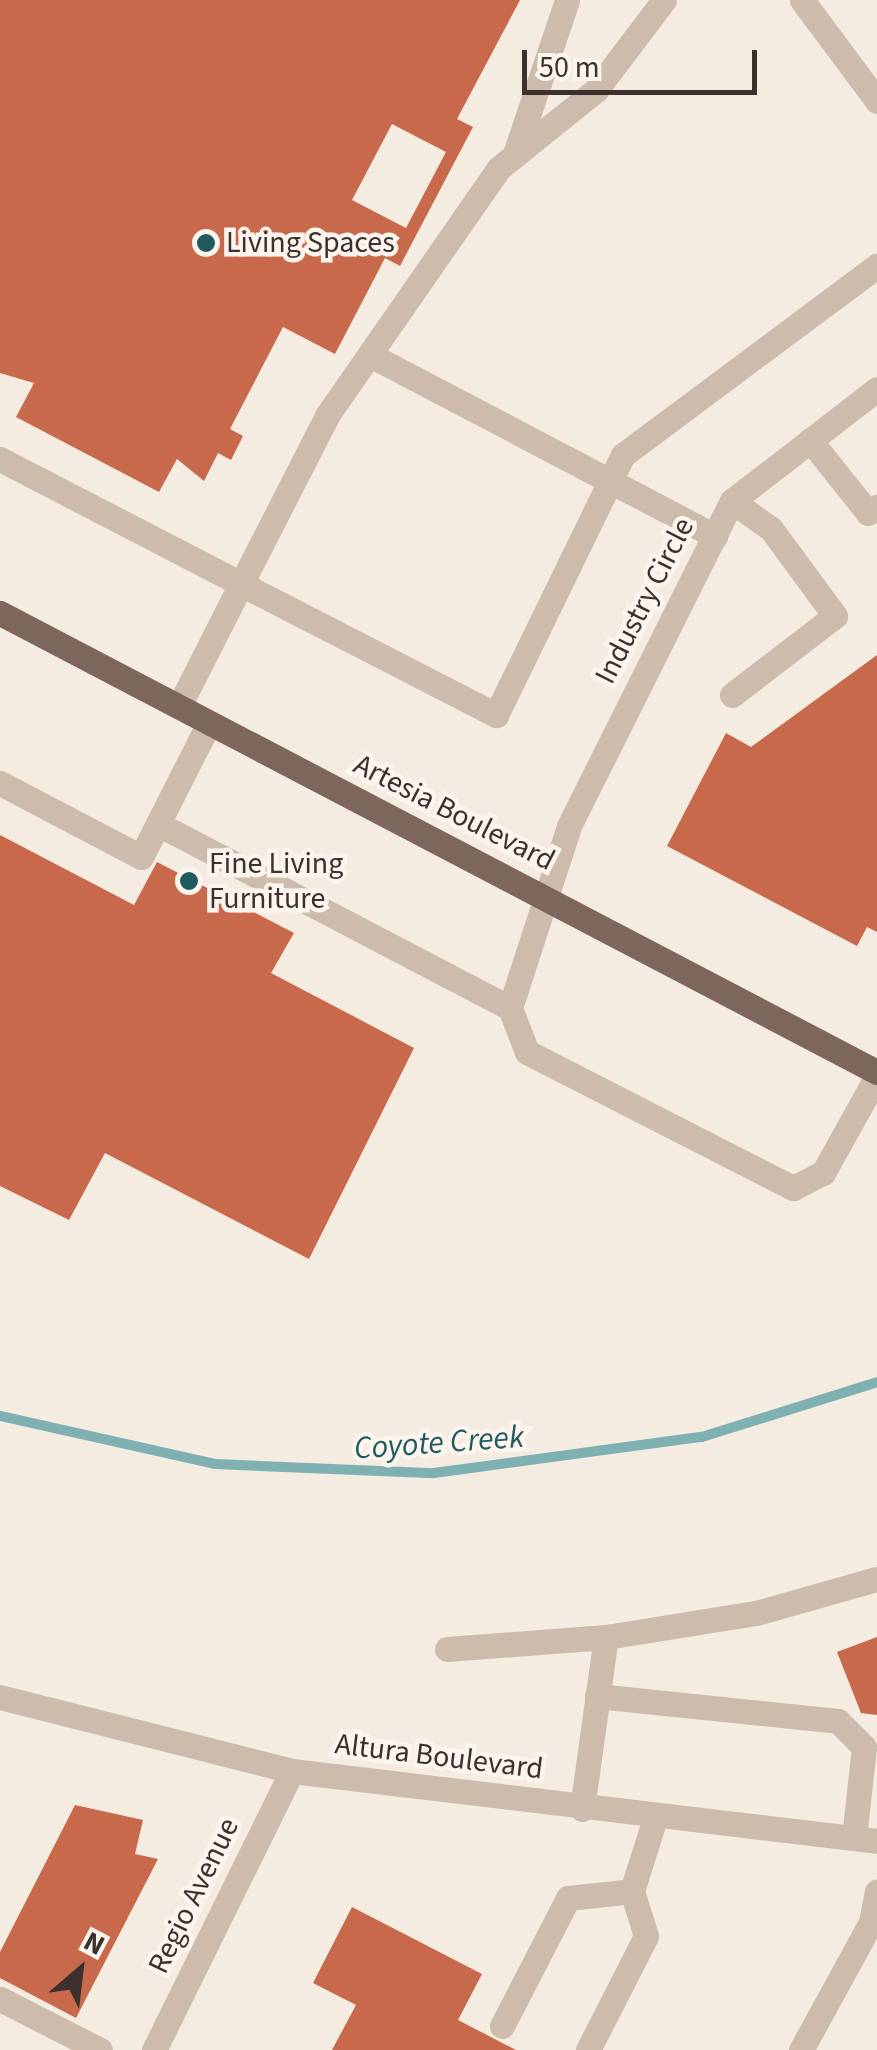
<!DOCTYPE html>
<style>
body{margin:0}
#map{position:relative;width:877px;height:2050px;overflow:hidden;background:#f4ebe1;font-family:"Source Sans 3",sans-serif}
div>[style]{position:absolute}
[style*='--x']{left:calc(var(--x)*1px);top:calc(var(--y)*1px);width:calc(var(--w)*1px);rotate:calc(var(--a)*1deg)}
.stream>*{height:10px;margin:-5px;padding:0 5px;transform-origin:5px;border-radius:5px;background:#7fb0b2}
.building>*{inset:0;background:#c8694b}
.minor>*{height:25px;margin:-12.5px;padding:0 12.5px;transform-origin:12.5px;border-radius:12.5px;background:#cdbbac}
.major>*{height:25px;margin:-12.5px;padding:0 12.5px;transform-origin:12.5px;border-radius:12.5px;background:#7d675c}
.dots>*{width:28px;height:28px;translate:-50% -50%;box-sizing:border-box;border:5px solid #fbf5ee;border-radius:50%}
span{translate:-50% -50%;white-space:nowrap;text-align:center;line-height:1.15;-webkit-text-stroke:9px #fbf5ee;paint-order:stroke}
.poi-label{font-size:30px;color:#3b302b}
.left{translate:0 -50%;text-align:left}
.street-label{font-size:30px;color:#3b302b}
.water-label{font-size:32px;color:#1f5a5e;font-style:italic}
.north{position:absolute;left:30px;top:1920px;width:100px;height:100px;-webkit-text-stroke:8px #fbf5ee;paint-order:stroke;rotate:28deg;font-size:28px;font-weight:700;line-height:40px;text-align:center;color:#3b302b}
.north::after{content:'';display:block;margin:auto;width:35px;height:45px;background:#3b302b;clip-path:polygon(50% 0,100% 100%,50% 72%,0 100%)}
.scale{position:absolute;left:522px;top:50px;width:235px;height:45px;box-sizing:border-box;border:5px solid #3b302b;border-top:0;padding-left:12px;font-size:30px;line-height:35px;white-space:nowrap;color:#3b302b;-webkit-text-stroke:8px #fbf5ee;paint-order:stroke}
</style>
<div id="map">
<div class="stream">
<div style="--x:0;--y:1416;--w:220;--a:12.6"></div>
<div style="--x:215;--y:1464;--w:219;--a:2.4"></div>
<div style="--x:434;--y:1473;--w:270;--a:-7.7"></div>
<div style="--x:702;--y:1437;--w:183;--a:-17.4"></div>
</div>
<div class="building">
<div style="clip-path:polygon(evenodd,0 0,520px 0,457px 119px,473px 127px,400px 266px,385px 258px,335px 354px,283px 327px,230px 429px,243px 436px,231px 460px,218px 453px,204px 481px,177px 459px,159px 492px,16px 417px,34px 383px,0 373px,0 0,392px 124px,446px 152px,406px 228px,352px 200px,392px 124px)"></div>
<div style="clip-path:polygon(877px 655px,877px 932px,867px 927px,857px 946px,667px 846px,726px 733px,751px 747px)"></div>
<div style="clip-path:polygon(0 835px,134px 905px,157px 862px,294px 933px,271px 973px,414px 1048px,309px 1259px,105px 1153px,69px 1220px,0 1186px)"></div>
<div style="clip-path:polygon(877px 1637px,877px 1715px,861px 1713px,837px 1652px)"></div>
<div style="clip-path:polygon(75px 1805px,143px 1820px,135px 1854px,158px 1859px,76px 2018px,0 1978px,0 1952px)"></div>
<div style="clip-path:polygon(352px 1907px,482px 1974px,458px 2020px,516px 2050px,332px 2050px,356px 2005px,313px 1983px)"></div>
</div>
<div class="minor">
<div style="--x:664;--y:0;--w:113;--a:127.1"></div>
<div style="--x:596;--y:90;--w:124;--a:141.2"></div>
<div style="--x:499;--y:168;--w:300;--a:124.8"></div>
<div style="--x:328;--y:414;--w:191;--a:117.1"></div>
<div style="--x:241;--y:584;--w:287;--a:27.2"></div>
<div style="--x:496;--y:715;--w:289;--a:-64"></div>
<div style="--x:623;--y:455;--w:317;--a:-36.7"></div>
<div style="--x:802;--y:0;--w:126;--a:53.4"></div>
<div style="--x:516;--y:151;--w:159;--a:-71.3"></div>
<div style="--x:370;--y:355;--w:390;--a:27.7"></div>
<div style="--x:810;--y:440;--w:93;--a:51.5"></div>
<div style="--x:868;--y:513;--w:11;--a:-34"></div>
<div style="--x:0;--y:459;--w:271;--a:27.4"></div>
<div style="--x:241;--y:584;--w:137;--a:116.9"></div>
<div style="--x:732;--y:695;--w:130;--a:-37.5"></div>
<div style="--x:835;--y:616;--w:108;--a:-126.3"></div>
<div style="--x:771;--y:529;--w:48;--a:-144.3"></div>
<div style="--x:0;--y:783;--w:159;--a:27.7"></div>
<div style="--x:141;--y:857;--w:150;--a:-63.1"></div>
<div style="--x:158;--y:824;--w:397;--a:27.6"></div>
<div style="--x:510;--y:1008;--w:47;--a:68.9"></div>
<div style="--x:527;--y:1052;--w:299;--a:27.1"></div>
<div style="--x:793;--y:1188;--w:34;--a:-27"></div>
<div style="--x:823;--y:1173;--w:111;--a:-60.9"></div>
<div style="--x:510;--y:1008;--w:191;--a:-72"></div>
<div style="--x:569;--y:826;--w:364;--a:-63.4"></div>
<div style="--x:732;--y:501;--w:183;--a:-37.7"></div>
<div style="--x:447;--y:1649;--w:159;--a:-4.3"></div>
<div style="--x:597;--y:1696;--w:242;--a:5.9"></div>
<div style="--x:838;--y:1721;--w:37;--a:45"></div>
<div style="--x:864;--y:1747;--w:91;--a:96.3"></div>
<div style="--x:0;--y:1697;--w:301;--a:14.2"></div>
<div style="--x:292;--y:1771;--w:589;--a:6.82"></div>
<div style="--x:582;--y:1809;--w:174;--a:-82.1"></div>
<div style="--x:606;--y:1637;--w:152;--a:-9.1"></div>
<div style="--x:756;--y:1613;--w:126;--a:-15.7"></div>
<div style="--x:0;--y:1999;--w:112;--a:27"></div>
<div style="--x:502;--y:2026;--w:144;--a:-62.7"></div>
<div style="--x:568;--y:1898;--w:64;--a:-6.2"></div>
<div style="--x:154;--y:2050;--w:311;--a:-63.7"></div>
<div style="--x:588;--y:2050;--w:128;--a:-63"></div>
<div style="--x:646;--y:1936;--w:47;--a:-107.3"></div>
<div style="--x:632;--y:1891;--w:77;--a:-72.5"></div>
<div style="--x:801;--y:2050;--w:146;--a:-61.3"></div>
<div style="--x:871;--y:1922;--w:31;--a:-79"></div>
</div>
<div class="major">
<div style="--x:0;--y:613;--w:990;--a:27.63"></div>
</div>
<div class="dots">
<div style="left:206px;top:243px;background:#1f5a5e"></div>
<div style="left:189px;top:881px;background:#1f5a5e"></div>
</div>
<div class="poi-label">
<span class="left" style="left:226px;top:243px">Living Spaces</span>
<span class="left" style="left:209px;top:881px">Fine Living<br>Furniture</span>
</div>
<div class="street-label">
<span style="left:645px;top:601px;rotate:-63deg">Industry Circle</span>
<span style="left:454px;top:813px;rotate:27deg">Artesia Boulevard</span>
<span style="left:439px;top:1757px;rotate:7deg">Altura Boulevard</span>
<span style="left:194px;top:1896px;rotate:-64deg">Regio Avenue</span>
</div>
<div class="water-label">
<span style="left:439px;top:1443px;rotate:-4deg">Coyote Creek</span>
</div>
<div class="north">N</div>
<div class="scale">50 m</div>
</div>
